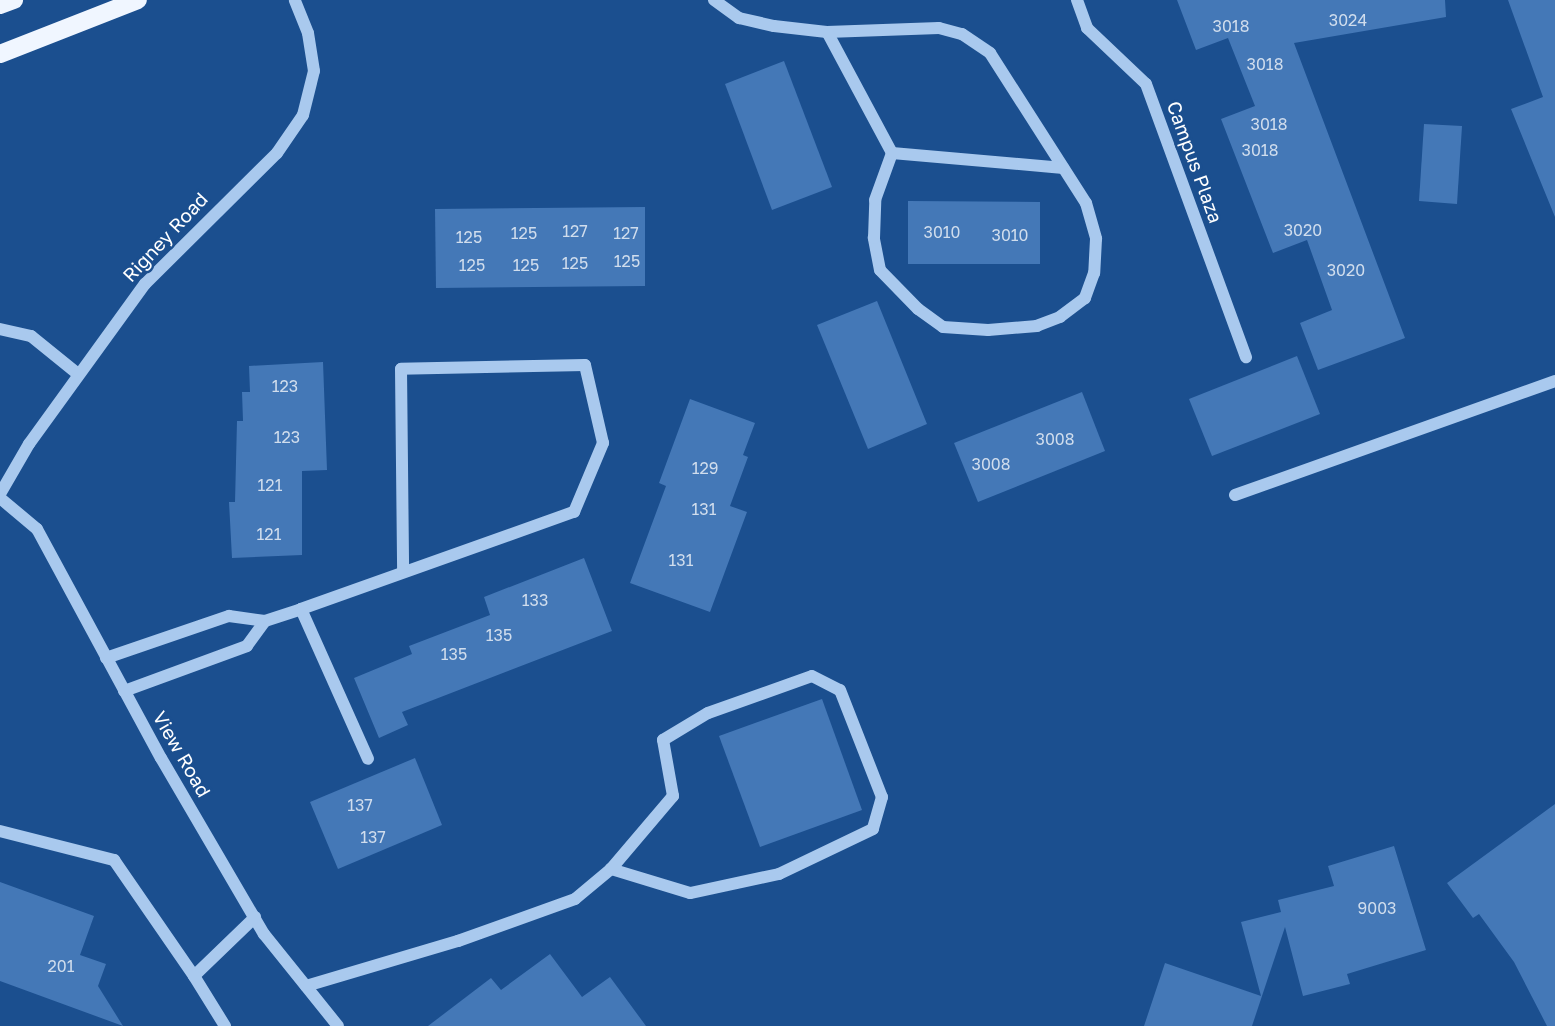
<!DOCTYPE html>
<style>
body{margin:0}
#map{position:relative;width:1555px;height:1026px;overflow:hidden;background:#1b4f8f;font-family:"Golos Text",sans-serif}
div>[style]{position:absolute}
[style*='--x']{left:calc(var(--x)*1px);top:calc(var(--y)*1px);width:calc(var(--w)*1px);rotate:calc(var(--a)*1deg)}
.building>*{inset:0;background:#4478b7}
.minor>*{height:12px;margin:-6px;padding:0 6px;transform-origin:6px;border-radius:6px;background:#a9c9ee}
.major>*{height:18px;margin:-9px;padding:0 9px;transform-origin:9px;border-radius:9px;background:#f0f6ff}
span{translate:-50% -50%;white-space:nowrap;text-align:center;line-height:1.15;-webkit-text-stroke:5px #1b4f8f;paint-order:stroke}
.number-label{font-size:16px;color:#d0dded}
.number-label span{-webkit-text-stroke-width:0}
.street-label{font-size:19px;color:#fff}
</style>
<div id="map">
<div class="building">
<div style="clip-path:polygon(1177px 0,1445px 0,1446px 17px,1294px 43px,1405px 338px,1318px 370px,1300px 323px,1332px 310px,1307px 240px,1273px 253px,1221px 119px,1255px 106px,1228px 38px,1196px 50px)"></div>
<div style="clip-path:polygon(1508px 0,1555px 0,1555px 217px,1511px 109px,1543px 97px)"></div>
<div style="clip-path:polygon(784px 61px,832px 187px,772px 210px,725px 84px)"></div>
<div style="clip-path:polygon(1424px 124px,1462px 126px,1457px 204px,1419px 201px)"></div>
<div style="clip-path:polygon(908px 201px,1040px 202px,1040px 264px,908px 264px)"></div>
<div style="clip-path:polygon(645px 207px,645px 286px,436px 288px,435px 209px)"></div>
<div style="clip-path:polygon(877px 301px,927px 424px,868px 449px,817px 325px)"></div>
<div style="clip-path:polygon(1297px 356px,1320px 414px,1212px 456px,1189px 399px)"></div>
<div style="clip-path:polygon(323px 362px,327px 470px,302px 471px,302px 555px,232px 558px,229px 502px,235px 502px,237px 421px,243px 421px,242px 392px,250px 392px,249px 366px)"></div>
<div style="clip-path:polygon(1082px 392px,1105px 451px,978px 502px,954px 443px)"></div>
<div style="clip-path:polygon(690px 399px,755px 423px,743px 455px,748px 457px,730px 506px,747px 512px,710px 612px,630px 583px,666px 486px,659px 483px)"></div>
<div style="clip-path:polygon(584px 558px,612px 631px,402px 712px,408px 725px,379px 738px,354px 678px,412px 654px,409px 646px,490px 615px,484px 597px)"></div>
<div style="clip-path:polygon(822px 699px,862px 810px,760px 847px,719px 736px)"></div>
<div style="clip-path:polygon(415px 758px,442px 825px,338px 869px,310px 802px)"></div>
<div style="clip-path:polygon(1555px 804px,1555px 1026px,1547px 1026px,1514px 962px,1479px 914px,1473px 918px,1447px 883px)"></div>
<div style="clip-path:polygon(1394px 846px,1426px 950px,1347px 974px,1350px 984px,1303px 996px,1285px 927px,1252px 1026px,1144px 1026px,1165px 963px,1261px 996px,1241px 922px,1281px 912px,1278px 900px,1334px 886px,1328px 866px)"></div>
<div style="clip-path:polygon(0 882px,94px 916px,80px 955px,106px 964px,98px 986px,123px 1026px,0 981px)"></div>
<div style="clip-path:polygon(550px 954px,582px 997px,610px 977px,646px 1026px,428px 1026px,491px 978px,501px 990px)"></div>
</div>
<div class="minor">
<div style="--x:714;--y:0;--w:31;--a:36"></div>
<div style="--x:739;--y:18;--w:36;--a:13"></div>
<div style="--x:774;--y:26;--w:53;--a:6.5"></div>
<div style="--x:827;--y:32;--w:112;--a:-2"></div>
<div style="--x:939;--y:28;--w:24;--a:15"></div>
<div style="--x:962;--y:34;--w:34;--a:34"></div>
<div style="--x:990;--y:53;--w:178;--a:57.4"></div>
<div style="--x:1086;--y:203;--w:37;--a:74"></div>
<div style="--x:1096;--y:239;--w:34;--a:93"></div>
<div style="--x:1094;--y:273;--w:27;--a:110"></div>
<div style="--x:1085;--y:298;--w:31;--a:143"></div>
<div style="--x:1060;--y:317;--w:25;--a:159"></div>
<div style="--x:1037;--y:326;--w:49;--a:175.3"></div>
<div style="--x:988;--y:330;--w:45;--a:-176.2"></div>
<div style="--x:943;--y:327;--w:31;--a:-144"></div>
<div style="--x:918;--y:309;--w:54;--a:-134.3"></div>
<div style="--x:880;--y:270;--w:33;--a:-101"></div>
<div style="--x:874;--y:238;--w:38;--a:-88"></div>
<div style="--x:875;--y:200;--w:50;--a:-70.1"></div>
<div style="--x:892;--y:153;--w:137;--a:-118.2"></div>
<div style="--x:1077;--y:0;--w:30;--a:70"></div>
<div style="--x:1087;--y:28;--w:81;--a:43.5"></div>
<div style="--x:1146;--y:84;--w:291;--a:69.9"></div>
<div style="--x:892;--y:153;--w:172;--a:5"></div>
<div style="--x:0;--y:329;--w:32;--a:13"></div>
<div style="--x:31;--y:336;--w:60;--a:39"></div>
<div style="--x:0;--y:494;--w:58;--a:-59.9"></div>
<div style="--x:29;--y:444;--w:198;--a:-54.1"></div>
<div style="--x:145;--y:284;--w:186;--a:-44.8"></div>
<div style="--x:277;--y:153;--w:46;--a:-55.6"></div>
<div style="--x:303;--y:115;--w:45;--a:-76"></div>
<div style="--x:314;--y:71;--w:38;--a:-99"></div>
<div style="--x:308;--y:33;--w:35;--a:-112"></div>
<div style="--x:1235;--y:495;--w:340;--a:-19.6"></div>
<div style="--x:0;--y:498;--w:48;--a:40"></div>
<div style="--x:37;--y:529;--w:260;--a:61.6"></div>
<div style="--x:161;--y:758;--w:204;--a:59.7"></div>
<div style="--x:264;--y:934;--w:118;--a:51.2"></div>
<div style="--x:301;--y:609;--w:164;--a:65.9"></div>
<div style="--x:265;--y:621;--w:38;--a:-18"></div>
<div style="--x:301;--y:609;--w:290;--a:-19.6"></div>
<div style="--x:574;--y:512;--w:75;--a:-67.2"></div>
<div style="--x:603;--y:443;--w:80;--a:-103"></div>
<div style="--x:585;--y:365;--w:184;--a:178.8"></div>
<div style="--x:401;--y:369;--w:203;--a:89.4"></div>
<div style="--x:106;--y:658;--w:130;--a:-18.9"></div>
<div style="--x:229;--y:616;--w:36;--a:8"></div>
<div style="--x:265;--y:621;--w:31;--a:126"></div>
<div style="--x:247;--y:646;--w:131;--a:159.9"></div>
<div style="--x:0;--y:831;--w:118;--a:14.3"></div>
<div style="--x:114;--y:860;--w:141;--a:55.4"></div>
<div style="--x:194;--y:976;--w:85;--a:-44"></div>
<div style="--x:194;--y:976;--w:59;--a:58.2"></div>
<div style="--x:306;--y:986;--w:159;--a:-16.5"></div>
<div style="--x:458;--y:941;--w:124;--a:-19.7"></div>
<div style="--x:575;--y:899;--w:47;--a:-39.8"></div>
<div style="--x:611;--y:869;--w:96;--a:-49.7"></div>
<div style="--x:673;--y:796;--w:57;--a:-100.1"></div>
<div style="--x:663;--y:740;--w:52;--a:-31"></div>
<div style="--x:708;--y:713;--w:110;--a:-19.6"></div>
<div style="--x:812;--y:676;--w:31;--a:27"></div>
<div style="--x:840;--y:690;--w:115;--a:68.6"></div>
<div style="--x:882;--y:797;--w:33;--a:106"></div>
<div style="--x:873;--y:829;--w:104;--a:154.4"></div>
<div style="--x:779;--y:874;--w:91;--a:167.9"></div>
<div style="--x:690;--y:893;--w:83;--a:-163.1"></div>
</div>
<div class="major">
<div style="--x:0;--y:5;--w:15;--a:-20"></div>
<div style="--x:0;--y:54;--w:148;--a:-21.4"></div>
</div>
<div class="number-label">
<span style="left:1348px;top:20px">3024</span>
<span style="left:1231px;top:26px">3018</span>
<span style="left:1265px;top:64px">3018</span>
<span style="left:1269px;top:124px">3018</span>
<span style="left:1260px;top:150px">3018</span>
<span style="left:1303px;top:230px">3020</span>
<span style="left:575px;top:231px">127</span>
<span style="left:942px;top:232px">3010</span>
<span style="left:524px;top:233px">125</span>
<span style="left:626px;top:233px">127</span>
<span style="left:1010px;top:235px">3010</span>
<span style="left:469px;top:237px">125</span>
<span style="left:627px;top:261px">125</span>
<span style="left:575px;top:263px">125</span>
<span style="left:472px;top:265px">125</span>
<span style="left:526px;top:265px">125</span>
<span style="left:1346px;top:270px">3020</span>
<span style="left:285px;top:386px">123</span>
<span style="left:287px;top:437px">123</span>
<span style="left:1055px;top:439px">3008</span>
<span style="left:991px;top:464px">3008</span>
<span style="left:705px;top:468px">129</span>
<span style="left:270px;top:485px">121</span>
<span style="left:704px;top:509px">131</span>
<span style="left:269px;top:534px">121</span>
<span style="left:681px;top:560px">131</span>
<span style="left:535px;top:600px">133</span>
<span style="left:499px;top:635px">135</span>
<span style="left:454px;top:654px">135</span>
<span style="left:360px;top:805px">137</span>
<span style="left:373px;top:837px">137</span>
<span style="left:1377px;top:908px">9003</span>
<span style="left:61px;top:966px">201</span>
</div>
<div class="street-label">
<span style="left:1195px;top:162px;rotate:70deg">Campus Plaza</span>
<span style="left:165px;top:237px;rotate:-47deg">Rigney Road</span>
<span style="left:182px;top:754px;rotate:60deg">View Road</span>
</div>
</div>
